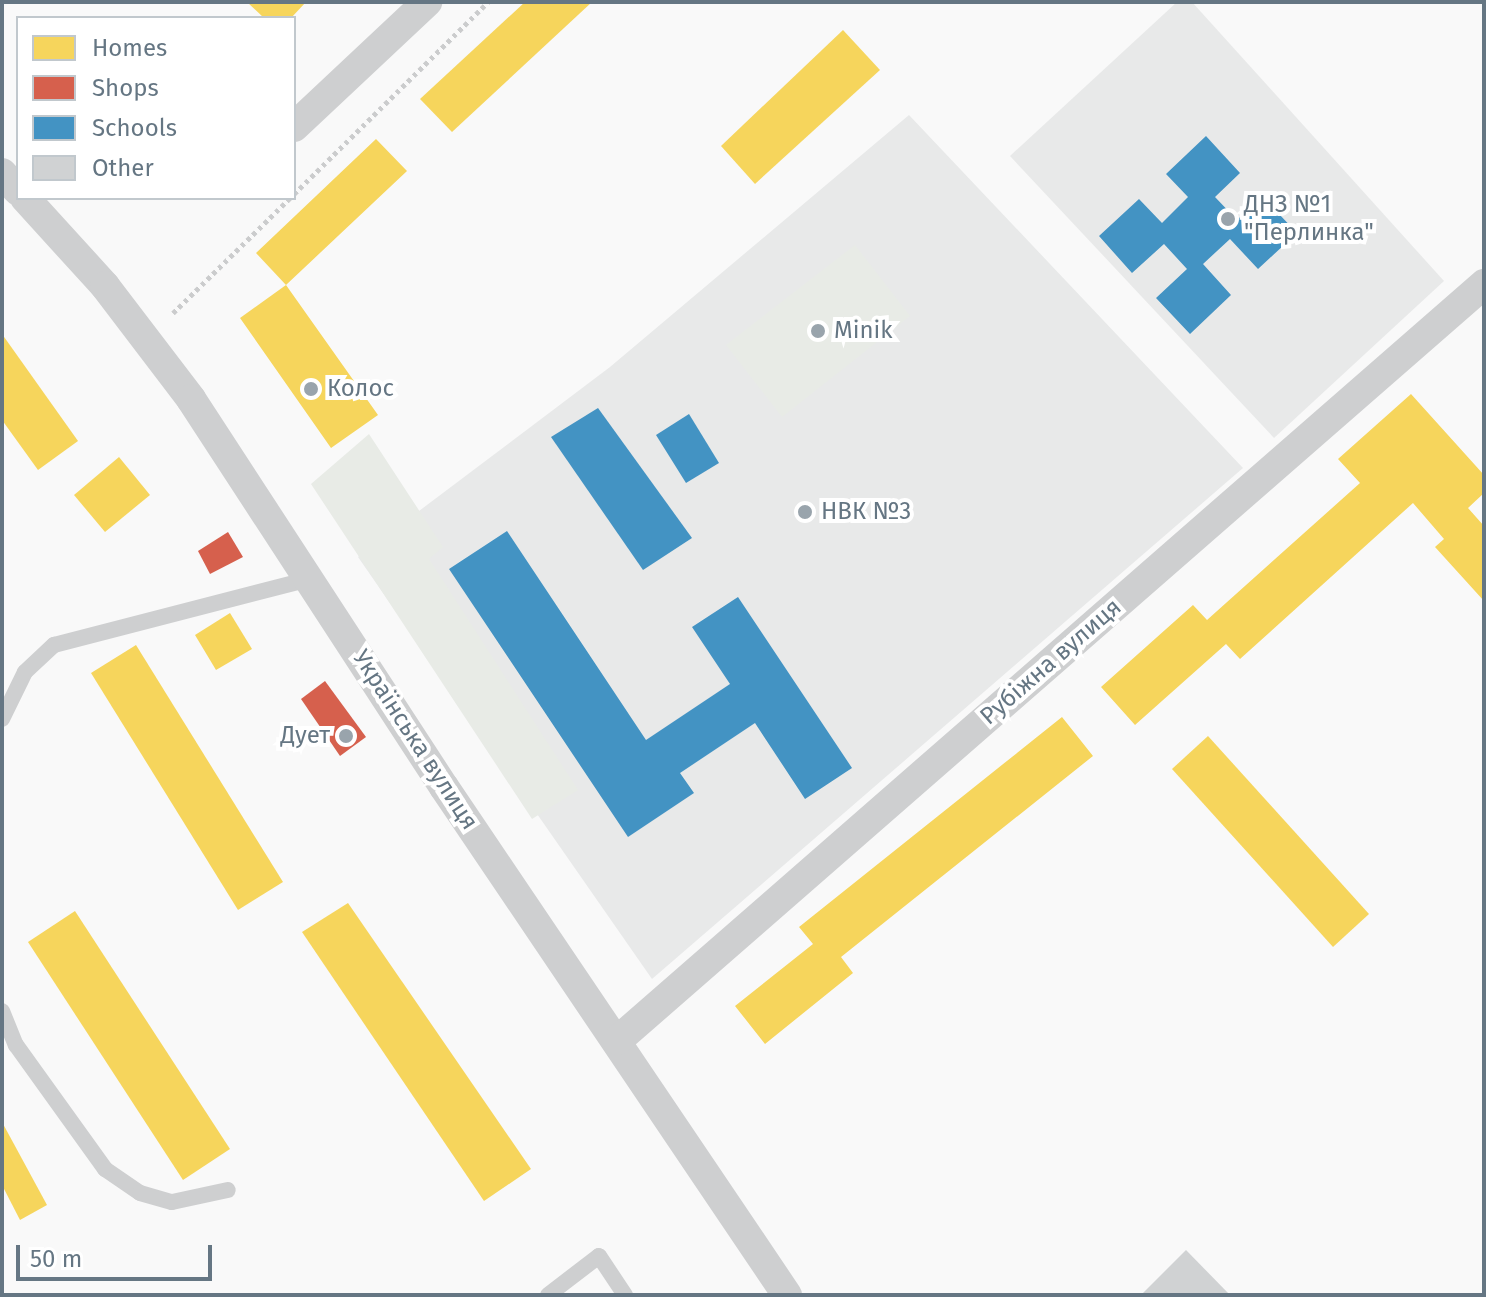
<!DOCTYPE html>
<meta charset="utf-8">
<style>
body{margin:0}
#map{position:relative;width:1486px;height:1297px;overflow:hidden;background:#f9f9f9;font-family:"Fira Sans",sans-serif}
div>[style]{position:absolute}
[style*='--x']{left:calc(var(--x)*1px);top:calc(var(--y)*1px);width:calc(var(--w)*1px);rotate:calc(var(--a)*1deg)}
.built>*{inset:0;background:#e8e9e9}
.green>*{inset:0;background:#e8ebe6}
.homes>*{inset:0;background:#f6d55c}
.shops>*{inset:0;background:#d6604d}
.schools>*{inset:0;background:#4393c3}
.building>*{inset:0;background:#d0d2d3}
.path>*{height:5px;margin-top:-2.5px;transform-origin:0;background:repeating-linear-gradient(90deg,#cbcccd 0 4px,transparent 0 8px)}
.service>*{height:16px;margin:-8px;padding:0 8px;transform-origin:8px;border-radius:8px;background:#cecfd0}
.minor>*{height:30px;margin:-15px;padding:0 15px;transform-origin:15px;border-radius:15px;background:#cecfd0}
.dots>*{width:22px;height:22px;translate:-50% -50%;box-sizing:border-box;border:4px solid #fff;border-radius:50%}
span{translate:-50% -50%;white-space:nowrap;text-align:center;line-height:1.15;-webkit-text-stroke:8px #fff;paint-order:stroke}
.poi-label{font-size:24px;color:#657683}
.left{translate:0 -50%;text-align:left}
.right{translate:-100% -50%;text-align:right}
.street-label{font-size:24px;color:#657683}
.frame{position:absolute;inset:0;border:4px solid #657683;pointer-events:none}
.legend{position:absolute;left:16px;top:16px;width:280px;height:184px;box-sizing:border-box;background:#fff;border:2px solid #c1c8cd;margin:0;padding:10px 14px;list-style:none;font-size:24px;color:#657683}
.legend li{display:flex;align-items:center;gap:16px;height:40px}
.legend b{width:40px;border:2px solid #c1c8cd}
.scale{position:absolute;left:16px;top:1245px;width:196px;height:36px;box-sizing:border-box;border:4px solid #657683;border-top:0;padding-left:10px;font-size:24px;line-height:28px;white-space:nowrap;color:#657683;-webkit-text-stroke:6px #fff;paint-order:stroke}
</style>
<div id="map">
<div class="built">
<div style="clip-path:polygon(1177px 2px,1192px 2px,1444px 281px,1274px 438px,1010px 156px)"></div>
<div style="clip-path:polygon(909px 115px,1243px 468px,652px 979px,358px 557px,610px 367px)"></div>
</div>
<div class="green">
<div style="clip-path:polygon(855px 245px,910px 316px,782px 417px,726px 345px)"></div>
<div style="clip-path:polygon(369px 434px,443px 547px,429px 559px,578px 790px,532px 819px,311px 484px)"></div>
</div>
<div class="homes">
<div style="clip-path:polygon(247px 2px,306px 2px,291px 18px,264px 18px)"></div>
<div style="clip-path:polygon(525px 2px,592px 2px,452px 132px,420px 99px)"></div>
<div style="clip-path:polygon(843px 30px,880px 70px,755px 184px,721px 146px)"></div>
<div style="clip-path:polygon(376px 139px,407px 171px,286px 285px,378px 415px,331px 448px,240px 318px,286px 285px,256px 253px)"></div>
<div style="clip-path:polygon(2px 334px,78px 441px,38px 470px,2px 420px)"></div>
<div style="clip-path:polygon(1411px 394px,1484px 475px,1484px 493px,1468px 508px,1484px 526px,1484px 601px,1435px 547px,1444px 539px,1413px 503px,1240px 659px,1226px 644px,1135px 725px,1101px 687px,1193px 605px,1207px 620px,1360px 483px,1338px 459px)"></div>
<div style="clip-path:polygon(119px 457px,150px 495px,105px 532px,74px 495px)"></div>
<div style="clip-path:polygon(230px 613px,252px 649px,216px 670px,195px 635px)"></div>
<div style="clip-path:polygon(136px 645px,283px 882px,238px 910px,91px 673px)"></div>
<div style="clip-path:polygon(1062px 717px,1093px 756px,841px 957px,853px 973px,765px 1044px,735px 1006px,813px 944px,799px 927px)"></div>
<div style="clip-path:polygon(1208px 736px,1369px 914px,1333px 947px,1172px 769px)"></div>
<div style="clip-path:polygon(348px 903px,531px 1169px,484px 1201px,302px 932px)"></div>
<div style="clip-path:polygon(75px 911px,230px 1149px,183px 1180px,28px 942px)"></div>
<div style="clip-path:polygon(2px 1122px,47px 1205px,20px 1220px,2px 1185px)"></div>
</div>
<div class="shops">
<div style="clip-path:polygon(228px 532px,243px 557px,210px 574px,198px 551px)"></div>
<div style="clip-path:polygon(325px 681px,366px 737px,340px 756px,301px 699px)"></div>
</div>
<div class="schools">
<div style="clip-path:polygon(1206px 136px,1240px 173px,1215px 197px,1237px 220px,1262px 196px,1297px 233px,1258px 269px,1230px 239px,1203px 264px,1231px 295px,1190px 334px,1156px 298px,1187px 269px,1164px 244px,1132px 273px,1099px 236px,1139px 199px,1162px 223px,1188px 197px,1166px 174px)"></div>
<div style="clip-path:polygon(598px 408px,692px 538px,643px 570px,551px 437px)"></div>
<div style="clip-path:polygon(689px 414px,719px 463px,686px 483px,656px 435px)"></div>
<div style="clip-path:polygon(507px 531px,646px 740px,730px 684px,692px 627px,738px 597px,852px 768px,805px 799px,755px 723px,680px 773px,694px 793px,628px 837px,449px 569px)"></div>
</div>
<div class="building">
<div style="clip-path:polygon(1186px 1250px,1230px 1295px,1141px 1295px)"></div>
</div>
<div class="path">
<div style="--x:294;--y:194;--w:273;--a:-44.7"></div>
<div style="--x:173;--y:313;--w:164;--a:-44.5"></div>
</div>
<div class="service">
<div style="--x:2;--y:719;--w:52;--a:-63.9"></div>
<div style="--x:25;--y:672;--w:40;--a:-43"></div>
<div style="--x:54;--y:645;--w:263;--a:-14.5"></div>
<div style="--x:2;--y:1011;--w:37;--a:68"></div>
<div style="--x:16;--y:1045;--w:153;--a:54.3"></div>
<div style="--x:105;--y:1169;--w:42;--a:34.4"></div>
<div style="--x:140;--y:1193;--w:33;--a:16"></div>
<div style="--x:172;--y:1202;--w:57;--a:-12.1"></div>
<div style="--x:548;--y:1295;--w:64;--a:-37.4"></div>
<div style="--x:599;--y:1256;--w:47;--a:56.3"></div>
</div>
<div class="minor">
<div style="--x:294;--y:127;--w:183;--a:-43.2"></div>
<div style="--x:2;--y:173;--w:24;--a:48"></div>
<div style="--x:25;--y:198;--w:119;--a:47.7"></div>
<div style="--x:105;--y:286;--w:142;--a:52.7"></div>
<div style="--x:191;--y:399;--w:463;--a:56.9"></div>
<div style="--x:444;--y:787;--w:613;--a:55.97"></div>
<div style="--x:618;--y:1040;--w:1150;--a:-41.12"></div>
</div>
<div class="dots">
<div style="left:1228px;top:219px;background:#99a4ac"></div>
<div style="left:818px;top:331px;background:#99a4ac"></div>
<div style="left:311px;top:389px;background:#99a4ac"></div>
<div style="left:805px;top:512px;background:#99a4ac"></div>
<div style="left:346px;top:736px;background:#99a4ac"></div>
</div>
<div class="poi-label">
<span class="left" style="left:1244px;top:219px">ДНЗ №1<br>"Перлинка"</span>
<span class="left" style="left:834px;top:331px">Minik</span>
<span class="left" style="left:327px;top:389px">Колос</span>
<span class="left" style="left:821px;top:512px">НВК №3</span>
<span class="right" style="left:330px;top:736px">Дует</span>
</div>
<div class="street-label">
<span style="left:1051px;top:662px;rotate:-41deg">Рубіжна вулиця</span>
<span style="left:415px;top:740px;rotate:57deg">Українська вулиця</span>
</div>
<div class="frame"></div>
<ul class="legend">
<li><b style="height:22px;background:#f6d55c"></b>Homes</li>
<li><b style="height:22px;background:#d6604d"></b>Shops</li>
<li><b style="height:22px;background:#4393c3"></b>Schools</li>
<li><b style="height:22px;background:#d0d2d3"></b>Other</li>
</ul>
<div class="scale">50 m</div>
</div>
